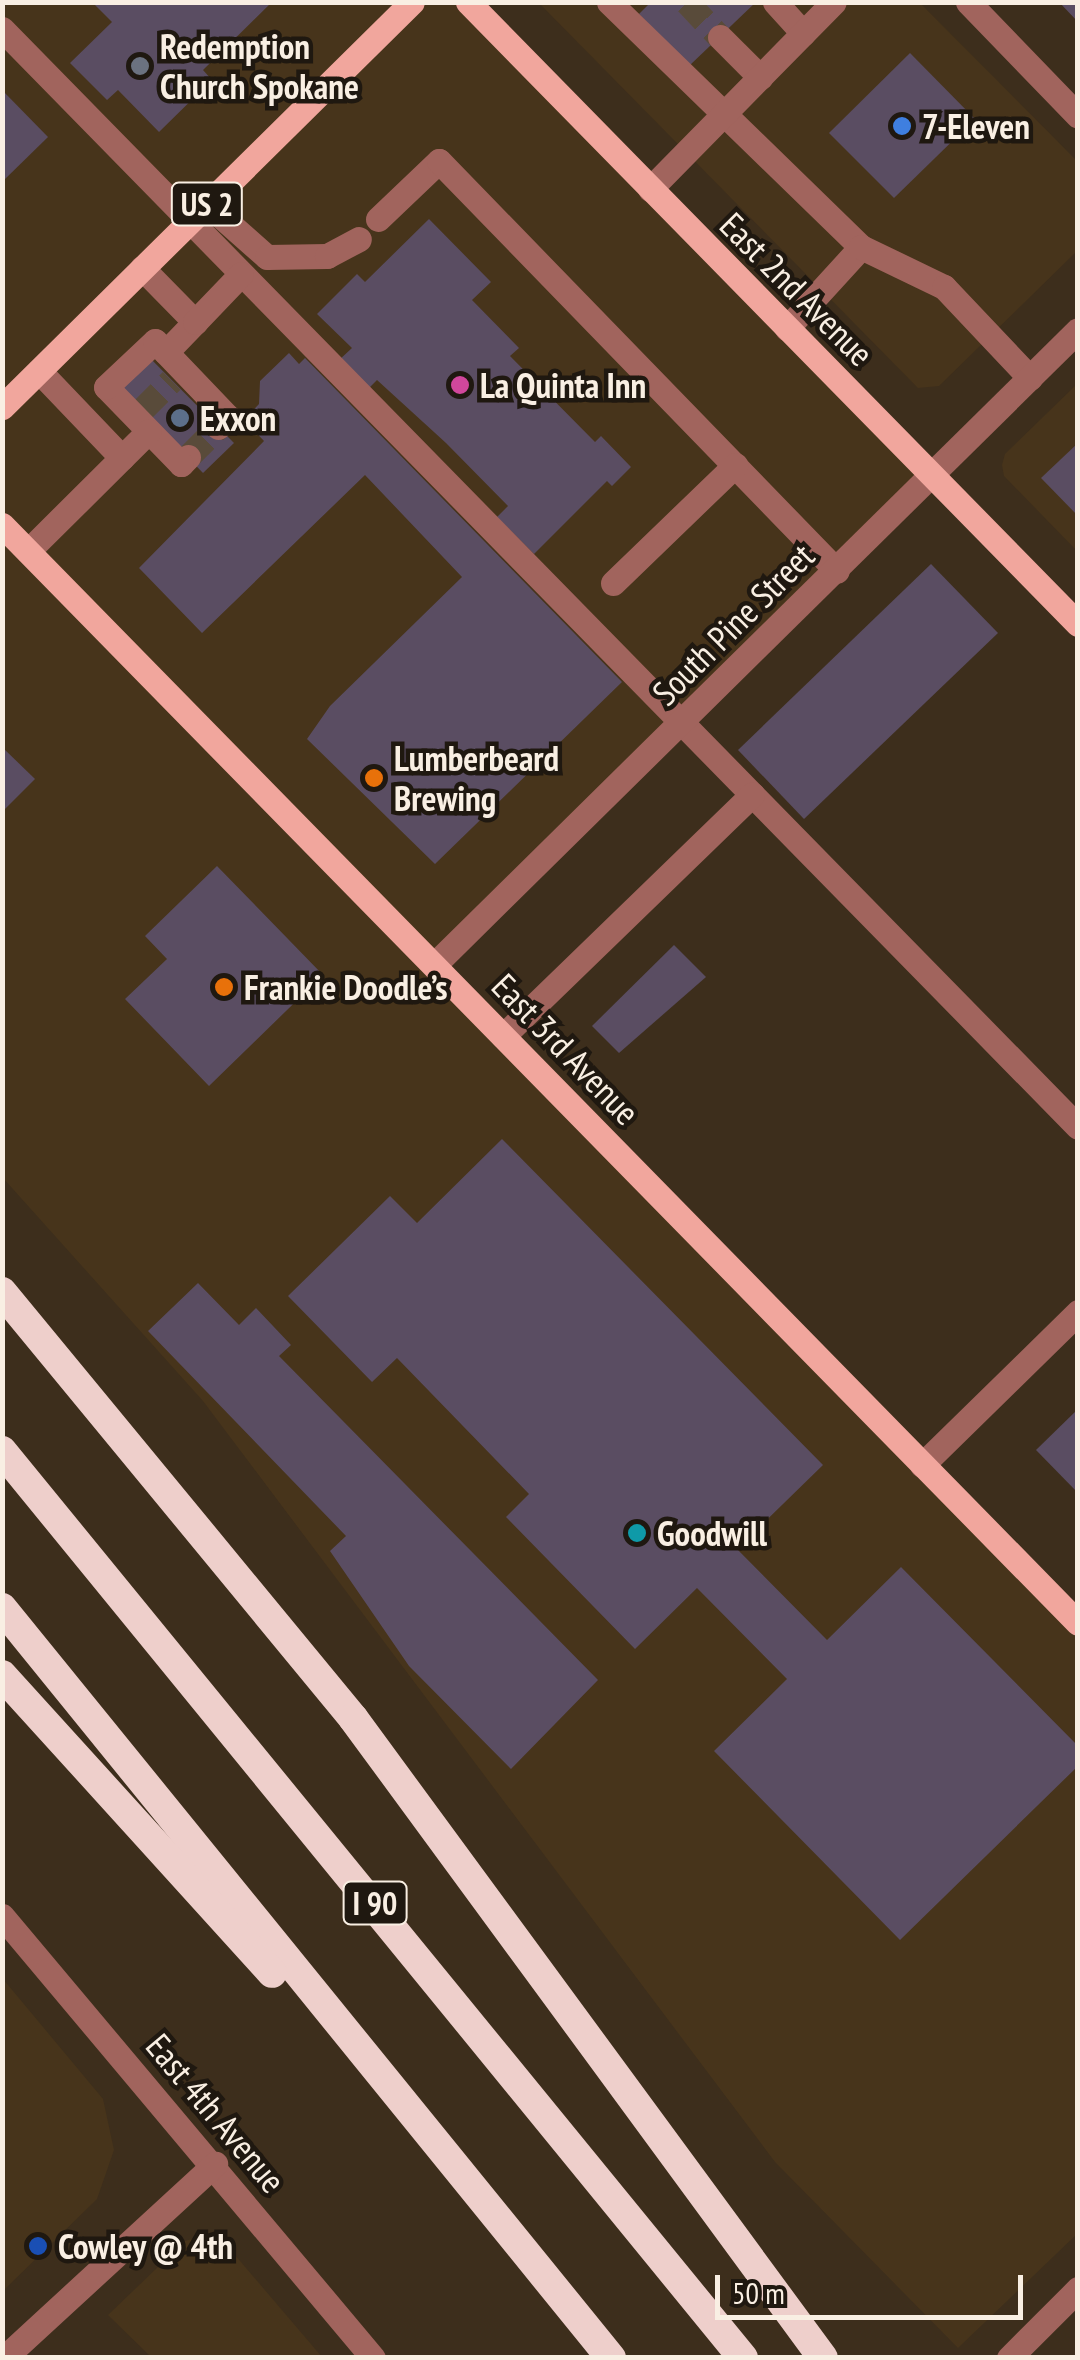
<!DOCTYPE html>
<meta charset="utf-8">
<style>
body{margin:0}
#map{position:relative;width:1080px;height:2360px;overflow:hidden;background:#3d2e1c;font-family:"PT Sans Narrow",sans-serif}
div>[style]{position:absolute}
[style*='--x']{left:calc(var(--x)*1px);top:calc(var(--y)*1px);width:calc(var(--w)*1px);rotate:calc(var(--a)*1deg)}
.built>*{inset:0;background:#47341b}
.building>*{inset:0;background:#5a4d62}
.minor-tunnel>*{height:25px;margin-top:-12.5px;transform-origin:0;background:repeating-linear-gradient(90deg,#594b3a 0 25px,transparent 0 37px)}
.minor>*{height:25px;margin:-12.5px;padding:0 12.5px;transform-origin:12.5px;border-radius:12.5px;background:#a1645d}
.major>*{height:25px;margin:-12.5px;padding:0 12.5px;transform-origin:12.5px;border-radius:12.5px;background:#f1a69d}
.highway>*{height:30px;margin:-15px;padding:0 15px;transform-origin:15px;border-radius:15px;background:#eecfcb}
.dots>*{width:28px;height:28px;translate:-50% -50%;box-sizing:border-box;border:5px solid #1f1810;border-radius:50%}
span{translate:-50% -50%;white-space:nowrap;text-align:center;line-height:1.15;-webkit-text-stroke:9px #1f1810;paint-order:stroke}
.shield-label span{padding:2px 8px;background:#1f1810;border:2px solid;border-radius:8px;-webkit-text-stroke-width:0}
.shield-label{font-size:32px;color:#f9efe3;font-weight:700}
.poi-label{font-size:35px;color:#f9efe3;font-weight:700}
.left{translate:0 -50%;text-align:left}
.street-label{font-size:35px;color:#f9efe3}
.frame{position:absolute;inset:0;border:5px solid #f9efe3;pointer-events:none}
.scale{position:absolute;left:715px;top:2275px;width:308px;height:45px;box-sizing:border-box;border:5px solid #f9efe3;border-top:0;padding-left:12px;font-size:30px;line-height:35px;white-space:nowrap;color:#f9efe3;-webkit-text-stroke:8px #1f1810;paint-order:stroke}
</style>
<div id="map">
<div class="built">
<div style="clip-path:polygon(2px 3px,468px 3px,932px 477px,434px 965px,1077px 1623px,1077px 2234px,958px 2348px,775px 2162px,203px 1401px,3px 1178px)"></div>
<div style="clip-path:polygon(539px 3px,920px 3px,1077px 161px,1077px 251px,939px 386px,918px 388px)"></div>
<div style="clip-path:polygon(1077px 384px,1077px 551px,1004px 476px,1002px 465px,1005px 454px)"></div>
<div style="clip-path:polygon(3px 1979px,103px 2099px,114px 2150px,97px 2199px,3px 2291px)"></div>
<div style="clip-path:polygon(199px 2237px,229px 2248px,322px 2357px,151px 2357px,108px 2315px,185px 2241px)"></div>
</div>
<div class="building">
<div style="clip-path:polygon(92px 2px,272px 2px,203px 70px,212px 80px,159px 132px,118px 90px,107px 100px,70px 63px,112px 22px)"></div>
<div style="clip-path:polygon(651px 2px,756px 2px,689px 66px,639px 14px)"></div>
<div style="clip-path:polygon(1059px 2px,1078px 2px,1078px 22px)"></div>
<div style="clip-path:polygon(910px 53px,975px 119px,894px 198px,829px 133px)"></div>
<div style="clip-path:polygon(2px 90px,48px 137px,2px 182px)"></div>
<div style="clip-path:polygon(429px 219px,491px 282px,472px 300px,519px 348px,510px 356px,595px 442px,601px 436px,631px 467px,612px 486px,607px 481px,534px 554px,497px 517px,508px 506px,446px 443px,377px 380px,367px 390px,338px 361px,352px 348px,317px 314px,357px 274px,365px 282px)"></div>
<div style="clip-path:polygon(289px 353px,299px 364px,305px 358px,622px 682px,435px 864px,307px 739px,330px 706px,462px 577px,365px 475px,202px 633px,139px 568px,264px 441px,244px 420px,259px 404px,260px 381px)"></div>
<div style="clip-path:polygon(147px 355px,234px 443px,203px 473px,117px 384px)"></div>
<div style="clip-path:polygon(1078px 443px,1078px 516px,1041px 478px)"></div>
<div style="clip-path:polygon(931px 564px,998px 633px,804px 819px,738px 750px)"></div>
<div style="clip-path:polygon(2px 747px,35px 779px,2px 812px)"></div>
<div style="clip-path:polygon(217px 866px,323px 975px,209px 1086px,125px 999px,167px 959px,145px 936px)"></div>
<div style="clip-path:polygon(674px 945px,706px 977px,619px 1053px,592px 1026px)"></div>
<div style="clip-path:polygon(502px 1139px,823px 1465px,737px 1549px,827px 1640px,901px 1567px,1078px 1746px,1078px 1766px,900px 1940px,714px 1751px,787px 1679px,697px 1588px,635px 1649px,506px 1517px,529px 1494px,397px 1358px,372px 1382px,288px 1296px,390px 1196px,417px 1223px)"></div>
<div style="clip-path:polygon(198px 1283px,239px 1325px,256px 1308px,291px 1345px,279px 1356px,598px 1680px,511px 1769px,409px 1666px,330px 1551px,346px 1536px,148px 1331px)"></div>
<div style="clip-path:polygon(1078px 1409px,1078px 1493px,1036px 1450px)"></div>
</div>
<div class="minor-tunnel">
<div style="--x:687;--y:2;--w:48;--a:46.7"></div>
<div style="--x:142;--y:410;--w:42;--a:-45"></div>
<div style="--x:188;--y:457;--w:42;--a:-45"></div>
</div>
<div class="minor">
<div style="--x:609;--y:2;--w:351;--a:44.2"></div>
<div style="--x:861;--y:247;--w:110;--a:132.4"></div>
<div style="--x:775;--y:2;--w:42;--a:47.9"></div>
<div style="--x:968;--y:2;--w:158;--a:46"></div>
<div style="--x:2;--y:29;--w:1537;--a:45.58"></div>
<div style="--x:720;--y:37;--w:57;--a:45"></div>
<div style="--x:650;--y:189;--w:262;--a:-45.5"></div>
<div style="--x:207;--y:204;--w:80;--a:41.5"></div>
<div style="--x:267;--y:257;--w:60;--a:-1"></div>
<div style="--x:327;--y:256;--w:36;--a:-28"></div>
<div style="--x:378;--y:219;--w:84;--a:-43.6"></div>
<div style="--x:439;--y:161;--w:571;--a:45.85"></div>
<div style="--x:861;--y:247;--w:92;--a:25.7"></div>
<div style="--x:944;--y:287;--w:125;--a:46.6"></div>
<div style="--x:142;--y:268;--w:76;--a:45.5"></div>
<div style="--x:195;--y:322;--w:42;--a:134"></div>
<div style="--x:195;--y:322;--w:66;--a:-46.2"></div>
<div style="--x:39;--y:371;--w:120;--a:46.3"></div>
<div style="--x:188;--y:457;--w:10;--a:135"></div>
<div style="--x:181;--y:464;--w:107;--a:-134.2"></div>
<div style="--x:106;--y:387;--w:67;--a:-43.2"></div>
<div style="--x:155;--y:341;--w:105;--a:46.2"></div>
<div style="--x:228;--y:417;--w:14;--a:135"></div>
<div style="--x:28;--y:551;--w:170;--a:-44.8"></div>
<div style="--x:613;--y:583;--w:170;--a:-44"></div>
<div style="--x:434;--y:965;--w:904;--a:-44.6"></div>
<div style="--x:503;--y:1036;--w:347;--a:-44.1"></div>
<div style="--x:922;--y:1465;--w:219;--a:-44.4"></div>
<div style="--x:2;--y:1916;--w:577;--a:49.99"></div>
<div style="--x:4;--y:2358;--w:287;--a:-42.6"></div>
<div style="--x:1009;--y:2358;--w:98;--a:-45"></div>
</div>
<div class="major">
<div style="--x:468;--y:2;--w:871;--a:45.56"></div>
<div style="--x:2;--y:407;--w:576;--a:-44.65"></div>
<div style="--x:2;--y:525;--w:1537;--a:45.58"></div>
</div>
<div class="highway">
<div style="--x:2;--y:1292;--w:552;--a:50.51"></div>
<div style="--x:353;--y:1718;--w:794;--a:53.71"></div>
<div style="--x:2;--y:1451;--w:1171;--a:50.75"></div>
<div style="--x:2;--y:1608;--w:966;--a:50.92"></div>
<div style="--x:2;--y:1675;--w:402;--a:47.8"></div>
</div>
<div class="dots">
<div style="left:140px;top:66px;background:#6b7280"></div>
<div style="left:902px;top:126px;background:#3f7fe0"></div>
<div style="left:460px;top:385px;background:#d1479c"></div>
<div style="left:180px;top:418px;background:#5c6f8a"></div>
<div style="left:374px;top:778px;background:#e8710a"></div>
<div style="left:224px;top:987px;background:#e8710a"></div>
<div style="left:637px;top:1533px;background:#0f9aa8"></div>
<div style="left:38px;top:2246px;background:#1a4fb4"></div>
</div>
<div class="shield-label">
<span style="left:207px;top:204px">US 2</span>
<span style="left:375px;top:1903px">I 90</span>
</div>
<div class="poi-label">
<span class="left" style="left:160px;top:66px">Redemption<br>Church Spokane</span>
<span class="left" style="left:922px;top:126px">7-Eleven</span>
<span class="left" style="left:480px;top:385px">La Quinta Inn</span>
<span class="left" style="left:200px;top:418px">Exxon</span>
<span class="left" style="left:394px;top:778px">Lumberbeard<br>Brewing</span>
<span class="left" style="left:244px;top:987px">Frankie Doodle’s</span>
<span class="left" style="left:657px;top:1533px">Goodwill</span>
<span class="left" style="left:58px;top:2246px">Cowley @ 4th</span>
</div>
<div class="street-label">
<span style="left:797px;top:289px;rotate:45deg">East 2nd Avenue</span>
<span style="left:733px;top:624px;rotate:-45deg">South Pine Street</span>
<span style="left:566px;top:1049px;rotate:46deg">East 3rd Avenue</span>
<span style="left:216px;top:2113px;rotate:50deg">East 4th Avenue</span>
</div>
<div class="frame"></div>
<div class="scale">50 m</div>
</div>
